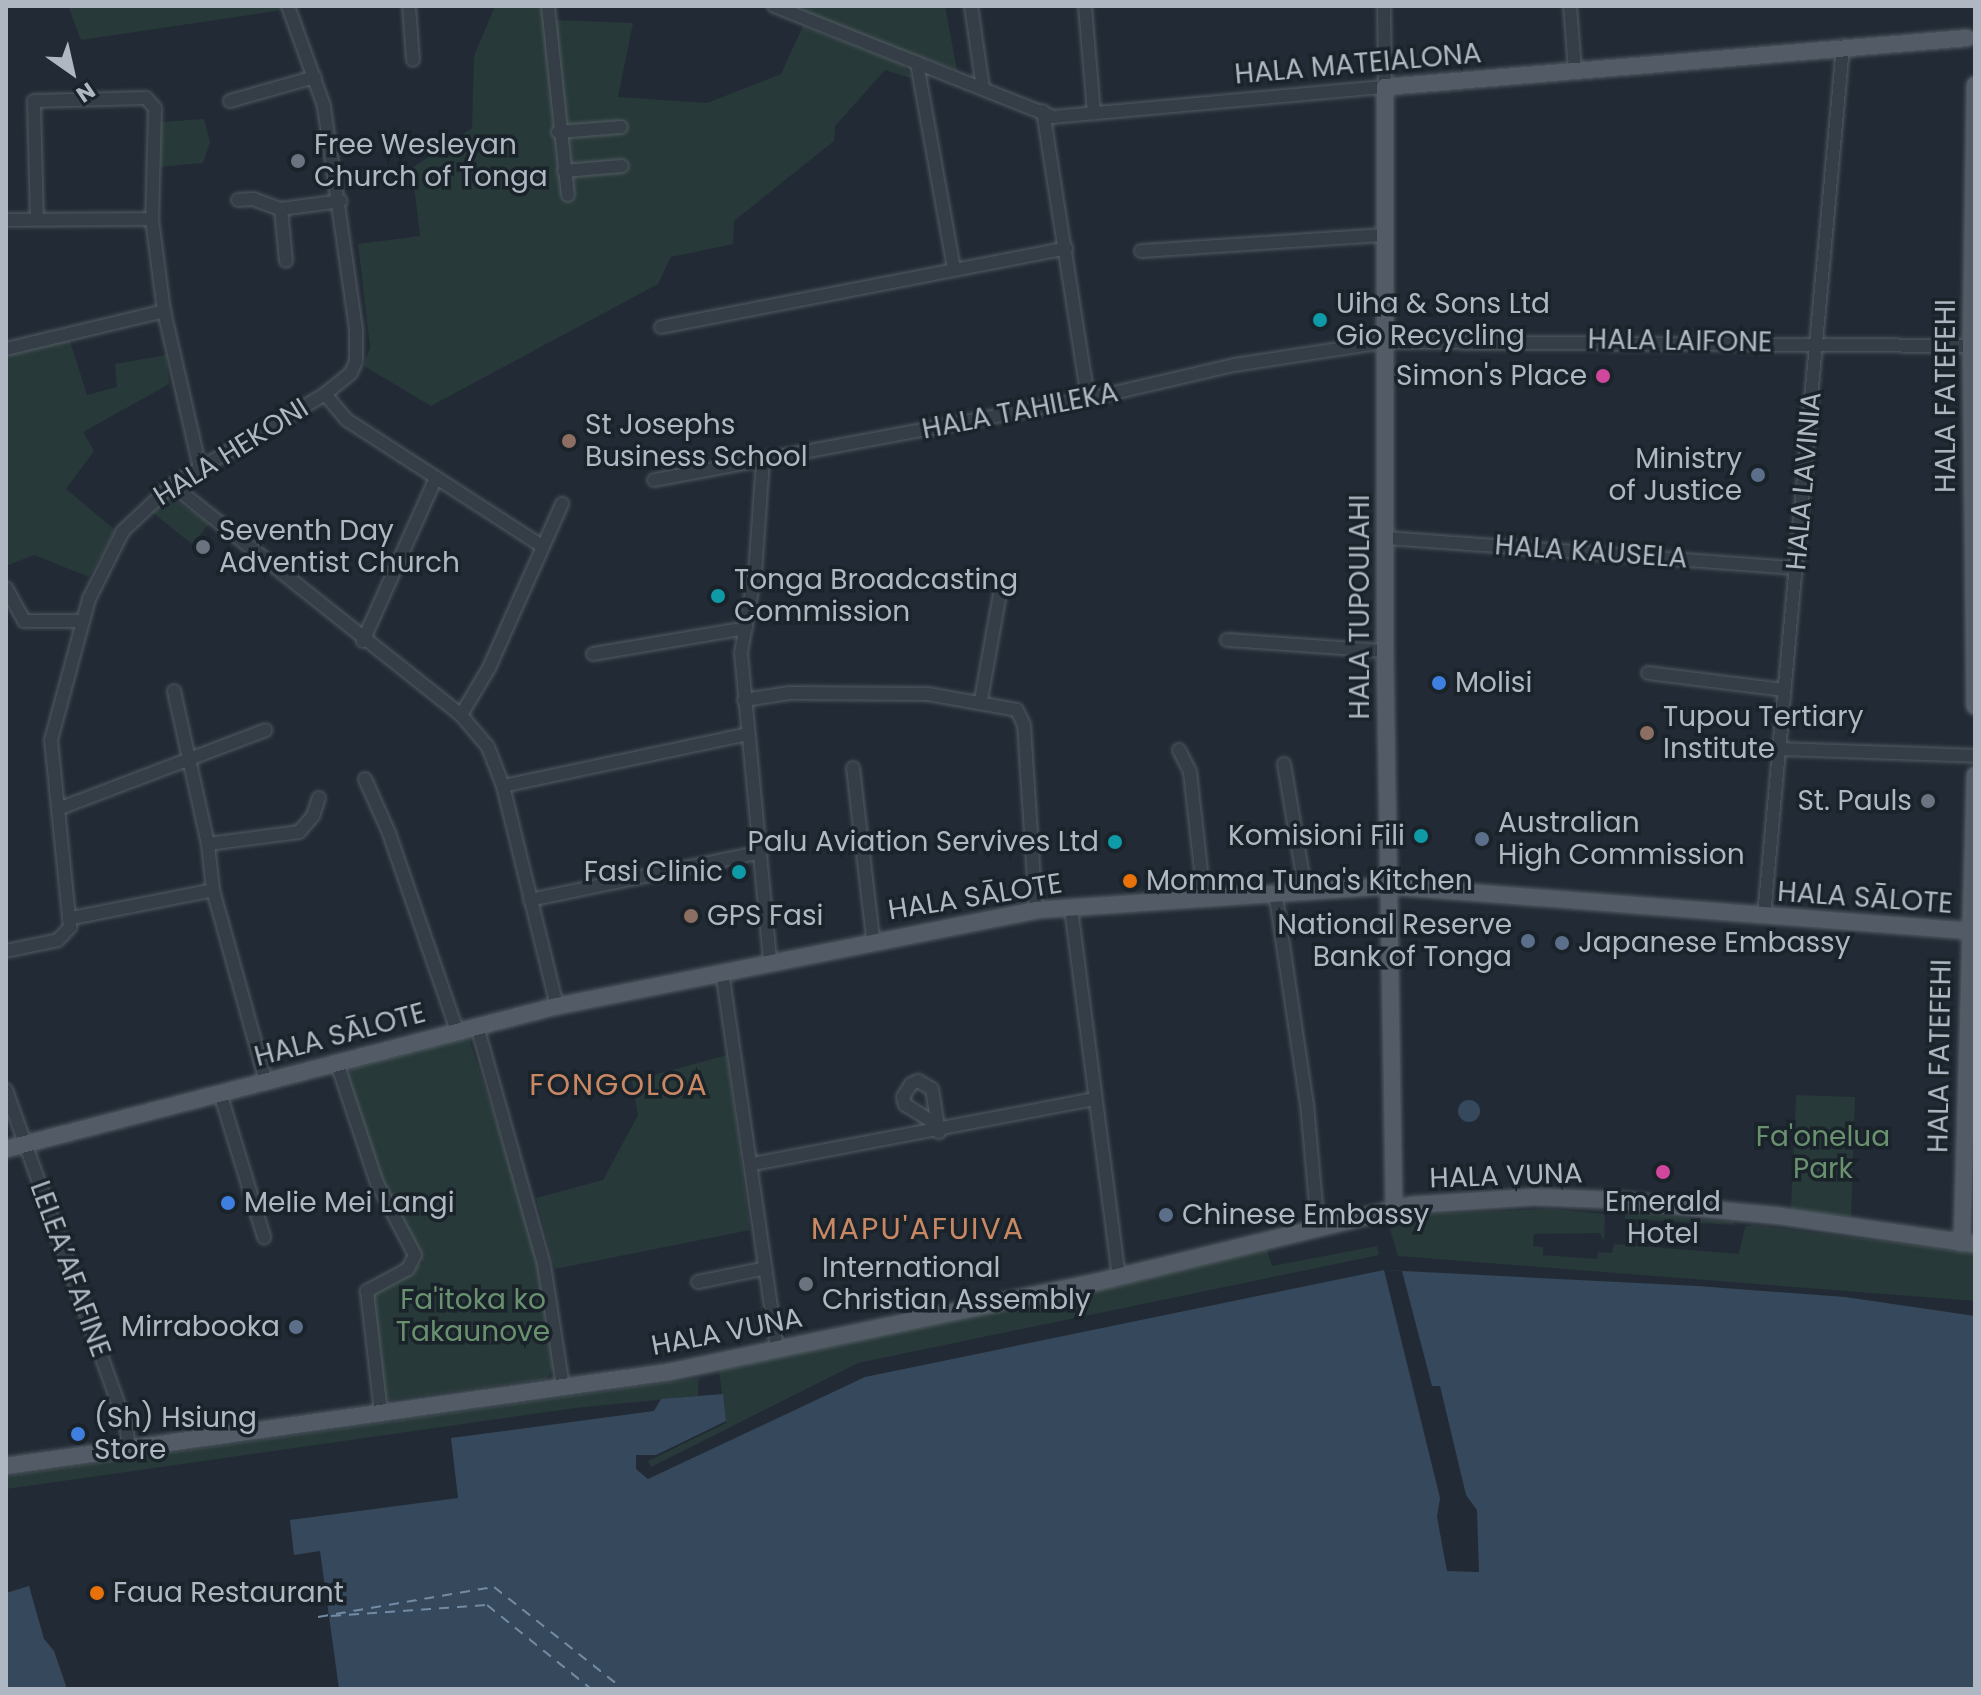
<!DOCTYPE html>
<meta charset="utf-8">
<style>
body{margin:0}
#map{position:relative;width:1981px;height:1695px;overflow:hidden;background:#222b35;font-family:Poppins,sans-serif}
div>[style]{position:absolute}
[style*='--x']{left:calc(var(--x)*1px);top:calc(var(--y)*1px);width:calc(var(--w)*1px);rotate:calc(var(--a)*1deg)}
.green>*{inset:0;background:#273938}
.water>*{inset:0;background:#36485b}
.round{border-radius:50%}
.pier>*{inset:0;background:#222b35}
.ferry>*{height:2px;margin-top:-1px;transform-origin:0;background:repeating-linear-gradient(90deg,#728ba4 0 10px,transparent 0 18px)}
.roads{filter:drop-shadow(0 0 2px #525b63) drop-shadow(0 0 2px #525b63)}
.minor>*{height:12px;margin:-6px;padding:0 6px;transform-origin:6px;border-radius:6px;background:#353d46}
.major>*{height:16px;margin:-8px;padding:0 8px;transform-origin:8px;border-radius:8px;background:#535c66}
.dots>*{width:22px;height:22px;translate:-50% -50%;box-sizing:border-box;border:4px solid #1a222a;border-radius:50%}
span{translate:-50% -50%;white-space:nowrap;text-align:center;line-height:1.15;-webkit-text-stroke:7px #1a222a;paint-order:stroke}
.street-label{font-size:28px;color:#afb8c2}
.poi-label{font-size:28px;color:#afb8c2}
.left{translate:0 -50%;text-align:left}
.right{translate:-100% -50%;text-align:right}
.park-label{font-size:28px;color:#69916f}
.neighbourhood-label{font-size:30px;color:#c98864;letter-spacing:2px}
.frame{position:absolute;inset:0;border:8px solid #afb8c2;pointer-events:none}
.north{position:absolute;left:32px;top:32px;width:80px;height:80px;-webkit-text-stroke:6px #1a222a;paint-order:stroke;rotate:146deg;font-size:22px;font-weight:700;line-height:32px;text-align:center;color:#afb8c2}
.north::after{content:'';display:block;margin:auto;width:28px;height:36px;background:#afb8c2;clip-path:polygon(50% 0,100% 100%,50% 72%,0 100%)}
</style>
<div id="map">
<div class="green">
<div style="clip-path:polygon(68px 6px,282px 6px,282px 10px,81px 40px)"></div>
<div style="clip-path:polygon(495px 6px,554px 6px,556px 20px,633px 23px,618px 97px,707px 103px,781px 74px,803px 26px,903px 65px,914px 79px,885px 70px,835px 126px,834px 141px,734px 221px,733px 244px,671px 257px,658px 284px,431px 406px,364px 366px,370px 347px,358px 244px,420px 236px,412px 168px,472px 128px,474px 56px)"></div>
<div style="clip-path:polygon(788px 6px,945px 6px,957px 70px,851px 32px)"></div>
<div style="clip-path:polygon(204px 119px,210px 142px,203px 163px,158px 167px,160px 122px)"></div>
<div style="clip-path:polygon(69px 338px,87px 395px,117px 387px,115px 364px,166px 355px,169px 384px,83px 432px,94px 451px,66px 489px,115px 530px,89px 577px,34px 555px,6px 566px,6px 356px)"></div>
<div style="clip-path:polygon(168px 495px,209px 524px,192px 544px,148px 509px)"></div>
<div style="clip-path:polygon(468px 1036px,514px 1178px,537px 1263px,555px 1368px,546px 1379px,383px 1401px,369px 1296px,376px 1287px,423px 1263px,369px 1150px,346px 1076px,352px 1069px)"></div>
<div style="clip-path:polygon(727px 1055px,750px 1230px,555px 1269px,536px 1198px,603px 1180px,638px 1115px,632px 1081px)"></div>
<div style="clip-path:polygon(1796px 1095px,1855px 1097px,1851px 1217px,1791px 1210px)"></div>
<div style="clip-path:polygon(1550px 1209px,1605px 1214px,1604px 1241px,1600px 1233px,1534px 1234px,1533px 1246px,1543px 1247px,1543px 1255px,1597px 1259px,1598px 1252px,1612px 1253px,1614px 1244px,1739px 1254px,1745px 1227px,1752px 1225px,1975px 1253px,1975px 1301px,1398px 1256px,1390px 1230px,1395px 1219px,1426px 1214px)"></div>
<div style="clip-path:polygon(1625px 1212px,1733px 1222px,1734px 1225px,1625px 1219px)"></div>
<div style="clip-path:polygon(1377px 1246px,1379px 1255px,858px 1363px,651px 1467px,648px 1461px,726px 1423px,719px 1370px,1266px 1247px,1272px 1266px)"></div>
<div style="clip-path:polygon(699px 1378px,698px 1396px,575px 1408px,6px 1489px,6px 1476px)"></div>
</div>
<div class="water">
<div class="round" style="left:1458px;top:1100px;width:22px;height:22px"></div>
<div style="clip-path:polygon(1384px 1270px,1697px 1286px,1845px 1297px,1975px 1316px,1975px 1689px,339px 1689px,320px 1551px,294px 1555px,290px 1520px,458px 1498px,451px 1438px,654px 1411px,661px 1399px,723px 1394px,726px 1421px,656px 1455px,636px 1455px,636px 1469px,648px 1479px,865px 1377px)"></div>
<div style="clip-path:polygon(29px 1586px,44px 1639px,54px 1651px,67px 1689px,6px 1689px,6px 1593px)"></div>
</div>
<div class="pier">
<div style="clip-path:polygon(1384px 1270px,1402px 1271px,1432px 1386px,1440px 1386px,1466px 1495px,1477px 1510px,1479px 1572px,1447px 1571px,1437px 1517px,1440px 1498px)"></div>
</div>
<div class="ferry">
<div style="--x:331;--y:1616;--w:156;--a:-4"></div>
<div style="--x:487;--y:1605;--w:134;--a:38.9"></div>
<div style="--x:318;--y:1617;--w:179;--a:-9.7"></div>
<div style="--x:494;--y:1587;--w:164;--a:38.3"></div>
</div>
<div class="roads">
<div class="minor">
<div style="--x:409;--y:6;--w:54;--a:85.8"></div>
<div style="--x:548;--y:6;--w:190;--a:84"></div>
<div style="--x:774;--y:6;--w:300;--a:21.7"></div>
<div style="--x:1053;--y:117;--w:333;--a:-5.2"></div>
<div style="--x:1385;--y:87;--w:81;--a:-90.7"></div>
<div style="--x:971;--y:6;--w:83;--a:81.7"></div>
<div style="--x:1085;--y:6;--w:108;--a:85.2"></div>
<div style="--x:1570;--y:6;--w:64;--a:85.5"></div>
<div style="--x:917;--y:63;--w:209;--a:79.8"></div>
<div style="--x:230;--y:101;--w:88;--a:-15.8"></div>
<div style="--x:1043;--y:111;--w:291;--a:81.1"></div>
<div style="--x:558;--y:132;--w:63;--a:-4.5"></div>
<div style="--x:564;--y:171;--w:58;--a:-4.9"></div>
<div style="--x:238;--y:200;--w:15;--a:-4"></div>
<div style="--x:253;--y:199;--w:30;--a:20"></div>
<div style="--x:281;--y:209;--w:60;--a:-7.7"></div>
<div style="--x:281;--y:209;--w:52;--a:84.5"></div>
<div style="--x:37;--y:219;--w:118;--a:-91.5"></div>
<div style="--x:34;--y:101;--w:112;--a:-1.5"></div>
<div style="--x:146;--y:98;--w:13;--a:48"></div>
<div style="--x:155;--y:108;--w:111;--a:91.5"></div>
<div style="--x:152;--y:219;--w:93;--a:82.6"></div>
<div style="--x:164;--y:311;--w:161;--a:77.1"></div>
<div style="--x:6;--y:220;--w:146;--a:-0.4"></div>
<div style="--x:1141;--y:251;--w:244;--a:-3.8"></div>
<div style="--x:661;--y:327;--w:413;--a:-11"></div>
<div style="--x:6;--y:349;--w:163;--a:-13.5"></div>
<div style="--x:325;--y:394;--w:34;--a:50"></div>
<div style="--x:347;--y:420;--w:232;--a:32.9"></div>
<div style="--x:763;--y:460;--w:113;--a:94"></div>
<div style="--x:755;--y:573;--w:81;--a:99.9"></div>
<div style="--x:741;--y:653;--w:309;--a:84.6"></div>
<div style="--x:654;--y:480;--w:441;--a:-10.6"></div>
<div style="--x:1088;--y:399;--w:150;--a:-13.1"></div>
<div style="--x:1234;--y:365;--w:153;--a:-8.7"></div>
<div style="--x:1385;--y:342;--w:590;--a:0.39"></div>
<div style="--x:172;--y:485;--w:369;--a:38.5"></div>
<div style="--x:461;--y:715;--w:42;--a:49.8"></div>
<div style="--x:488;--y:747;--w:42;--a:69"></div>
<div style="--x:503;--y:786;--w:227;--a:76.2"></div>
<div style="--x:1386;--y:538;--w:412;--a:4.2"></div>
<div style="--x:6;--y:588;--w:38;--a:61"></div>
<div style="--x:24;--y:621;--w:57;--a:0"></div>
<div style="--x:1227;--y:640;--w:158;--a:4"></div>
<div style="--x:363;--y:641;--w:179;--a:-65.9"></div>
<div style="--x:593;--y:654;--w:155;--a:-9.6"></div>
<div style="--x:1648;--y:673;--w:137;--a:7.1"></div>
<div style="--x:174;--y:691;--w:157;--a:77.5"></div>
<div style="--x:208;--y:844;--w:46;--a:83.8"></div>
<div style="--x:213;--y:890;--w:198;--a:74.5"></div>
<div style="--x:744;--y:700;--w:46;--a:-8.8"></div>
<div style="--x:789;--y:693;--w:139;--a:0.4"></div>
<div style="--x:928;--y:694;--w:90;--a:10.2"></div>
<div style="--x:1017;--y:710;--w:17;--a:65"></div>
<div style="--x:1024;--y:725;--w:185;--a:86.3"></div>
<div style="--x:981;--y:700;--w:109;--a:-79.9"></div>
<div style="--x:461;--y:715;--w:55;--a:-59.2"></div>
<div style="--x:489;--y:668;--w:180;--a:-66"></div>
<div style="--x:1779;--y:749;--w:196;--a:2"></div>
<div style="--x:1179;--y:750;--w:25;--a:63"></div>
<div style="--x:1190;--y:772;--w:126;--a:83.6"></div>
<div style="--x:1284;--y:764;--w:126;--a:80.4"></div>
<div style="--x:853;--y:768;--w:172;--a:83.3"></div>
<div style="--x:365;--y:779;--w:59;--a:66"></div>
<div style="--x:389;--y:833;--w:209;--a:71"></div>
<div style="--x:503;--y:786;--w:250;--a:-12"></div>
<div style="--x:58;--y:809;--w:222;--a:-20.8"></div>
<div style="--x:208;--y:844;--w:92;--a:-7.5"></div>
<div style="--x:299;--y:832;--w:21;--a:-49"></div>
<div style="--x:313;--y:816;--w:19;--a:-72"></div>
<div style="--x:1275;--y:891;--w:215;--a:81.5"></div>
<div style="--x:1307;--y:1104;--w:123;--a:84.9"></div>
<div style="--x:530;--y:900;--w:236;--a:-11.7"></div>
<div style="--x:1071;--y:908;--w:371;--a:82.6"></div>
<div style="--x:1764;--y:916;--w:874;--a:-84.81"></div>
<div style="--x:72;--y:918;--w:144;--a:-11.2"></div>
<div style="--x:6;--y:951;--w:53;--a:-11.9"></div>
<div style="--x:58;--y:940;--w:18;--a:-47"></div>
<div style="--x:70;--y:927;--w:188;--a:-95.8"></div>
<div style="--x:51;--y:740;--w:146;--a:-74.9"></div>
<div style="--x:89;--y:599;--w:76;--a:-63.4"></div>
<div style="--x:123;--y:531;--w:67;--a:-43.2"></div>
<div style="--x:172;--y:485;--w:178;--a:-30.7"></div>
<div style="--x:325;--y:394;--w:33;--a:-39"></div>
<div style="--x:351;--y:373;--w:13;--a:-67"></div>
<div style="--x:356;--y:361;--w:32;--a:-90"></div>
<div style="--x:356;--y:329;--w:225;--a:-98.2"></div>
<div style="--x:324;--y:106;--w:106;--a:-109.8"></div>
<div style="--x:722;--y:971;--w:383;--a:81.7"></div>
<div style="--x:477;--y:1026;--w:248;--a:74.3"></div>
<div style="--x:544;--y:1265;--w:123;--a:81.1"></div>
<div style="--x:337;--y:1063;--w:126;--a:71.6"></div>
<div style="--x:377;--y:1183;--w:81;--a:62.2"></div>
<div style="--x:415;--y:1255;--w:16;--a:117"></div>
<div style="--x:408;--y:1269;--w:47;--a:151.8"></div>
<div style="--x:367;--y:1291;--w:122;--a:83.4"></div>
<div style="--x:6;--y:1090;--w:356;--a:70.3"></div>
<div style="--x:126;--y:1425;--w:24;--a:83"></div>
<div style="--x:220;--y:1093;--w:151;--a:73"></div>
<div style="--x:936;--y:1124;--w:36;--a:-148"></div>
<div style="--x:905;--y:1105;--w:8;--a:-104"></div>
<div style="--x:903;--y:1097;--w:15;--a:-58"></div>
<div style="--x:911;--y:1084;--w:8;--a:-23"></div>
<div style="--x:918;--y:1081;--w:16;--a:30"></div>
<div style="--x:932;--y:1089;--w:44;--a:80.8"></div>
<div style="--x:753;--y:1164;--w:348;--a:-10.8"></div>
<div style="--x:698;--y:1282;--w:69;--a:-11.6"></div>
</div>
<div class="major">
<div style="--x:1975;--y:85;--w:261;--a:90.9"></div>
<div style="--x:1971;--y:346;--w:360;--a:89.4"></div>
<div style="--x:6;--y:1149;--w:569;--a:-14.55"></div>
<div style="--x:557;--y:1006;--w:489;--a:-11.3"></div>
<div style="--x:1036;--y:910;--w:353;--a:-3.9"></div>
<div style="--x:1388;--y:886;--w:584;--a:4.42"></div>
<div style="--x:1394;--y:1208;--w:557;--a:-90.93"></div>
<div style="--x:1385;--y:651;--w:564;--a:-90"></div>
<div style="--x:1385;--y:87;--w:584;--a:-4.81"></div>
<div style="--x:1962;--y:1243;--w:468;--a:-88.4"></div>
<div style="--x:6;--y:1466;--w:670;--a:-8.07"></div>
<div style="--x:669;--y:1372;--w:437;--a:-11.9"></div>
<div style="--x:1097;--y:1282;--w:324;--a:-13.7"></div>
<div style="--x:1412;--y:1205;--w:122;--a:-3.8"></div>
<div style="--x:1534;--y:1197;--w:80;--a:2.1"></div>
<div style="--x:1614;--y:1200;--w:167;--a:5.5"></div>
<div style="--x:1780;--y:1216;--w:197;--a:8.2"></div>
</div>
</div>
<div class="dots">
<div style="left:298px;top:161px;background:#6b7280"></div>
<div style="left:1320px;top:320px;background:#0f9aa8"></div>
<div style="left:1603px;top:376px;background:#d1479c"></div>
<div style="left:569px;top:441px;background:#8d6e63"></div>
<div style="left:1758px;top:475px;background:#5c6f8a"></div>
<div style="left:203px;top:547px;background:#6b7280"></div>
<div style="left:718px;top:596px;background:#0f9aa8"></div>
<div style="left:1439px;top:683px;background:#3f7fe0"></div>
<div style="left:1647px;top:733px;background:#8d6e63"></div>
<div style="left:1928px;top:801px;background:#6b7280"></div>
<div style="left:1421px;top:836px;background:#0f9aa8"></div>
<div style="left:1482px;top:839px;background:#5c6f8a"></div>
<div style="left:1115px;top:842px;background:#0f9aa8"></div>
<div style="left:739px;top:872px;background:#0f9aa8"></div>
<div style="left:1130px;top:881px;background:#e8710a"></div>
<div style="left:691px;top:916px;background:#8d6e63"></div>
<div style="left:1528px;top:941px;background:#5c6f8a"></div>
<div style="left:1562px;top:943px;background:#5c6f8a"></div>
<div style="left:1663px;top:1172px;background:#d1479c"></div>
<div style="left:228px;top:1203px;background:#3f7fe0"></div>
<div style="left:1166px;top:1215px;background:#5c6f8a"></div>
<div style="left:806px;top:1284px;background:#6b7280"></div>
<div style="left:296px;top:1327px;background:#5c6f8a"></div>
<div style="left:78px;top:1434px;background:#3f7fe0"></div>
<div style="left:97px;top:1593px;background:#e8710a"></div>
</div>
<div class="street-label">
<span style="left:1358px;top:64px;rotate:-5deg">HALA MATEIALONA</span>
<span style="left:1680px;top:341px;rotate:1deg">HALA LAIFONE</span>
<span style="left:1946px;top:396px;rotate:-90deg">HALA FATEFEHI</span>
<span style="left:1020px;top:411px;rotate:-11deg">HALA TAHILEKA</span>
<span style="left:231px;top:452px;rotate:-32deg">HALA HEKONI</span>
<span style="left:1804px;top:481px;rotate:-85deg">HALA LAVINIA</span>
<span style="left:1591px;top:552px;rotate:4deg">HALA KAUSELA</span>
<span style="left:1360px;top:607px;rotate:-90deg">HALA TUPOULAHI</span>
<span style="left:975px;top:897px;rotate:-9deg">HALA SĀLOTE</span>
<span style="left:1865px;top:898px;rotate:4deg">HALA SĀLOTE</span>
<span style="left:340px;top:1035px;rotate:-15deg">HALA SĀLOTE</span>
<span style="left:1940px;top:1056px;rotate:-89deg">HALA FATEFEHI</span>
<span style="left:1506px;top:1176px;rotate:-2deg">HALA VUNA</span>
<span style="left:70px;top:1269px;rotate:70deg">LELEA’AFAFINE</span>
<span style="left:727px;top:1332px;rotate:-11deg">HALA VUNA</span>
</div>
<div class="poi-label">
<span class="left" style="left:314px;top:161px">Free Wesleyan<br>Church of Tonga</span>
<span class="left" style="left:1336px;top:320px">Uiha &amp; Sons Ltd<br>Gio Recycling</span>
<span class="right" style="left:1587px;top:376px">Simon's Place</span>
<span class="left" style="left:585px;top:441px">St Josephs<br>Business School</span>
<span class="right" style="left:1742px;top:475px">Ministry<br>of Justice</span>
<span class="left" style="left:219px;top:547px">Seventh Day<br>Adventist Church</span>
<span class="left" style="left:734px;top:596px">Tonga Broadcasting<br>Commission</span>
<span class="left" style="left:1455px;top:683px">Molisi</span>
<span class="left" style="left:1663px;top:733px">Tupou Tertiary<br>Institute</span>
<span class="right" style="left:1912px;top:801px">St. Pauls</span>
<span class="left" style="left:1498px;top:839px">Australian<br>High Commission</span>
<span class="right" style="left:1405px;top:836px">Komisioni Fili</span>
<span class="right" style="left:1099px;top:842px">Palu Aviation Servives Ltd</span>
<span class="right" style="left:723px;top:872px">Fasi Clinic</span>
<span class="left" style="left:1146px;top:881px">Momma Tuna's Kitchen</span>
<span class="left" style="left:707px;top:916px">GPS Fasi</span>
<span class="right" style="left:1512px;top:941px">National Reserve<br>Bank of Tonga</span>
<span class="left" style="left:1578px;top:943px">Japanese Embassy</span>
<span style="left:1663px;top:1218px">Emerald<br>Hotel</span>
<span class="left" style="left:244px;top:1203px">Melie Mei Langi</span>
<span class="left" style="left:1182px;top:1215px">Chinese Embassy</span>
<span class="left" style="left:822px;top:1284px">International<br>Christian Assembly</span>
<span class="right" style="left:280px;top:1327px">Mirrabooka</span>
<span class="left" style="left:94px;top:1434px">(Sh) Hsiung<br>Store</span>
<span class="left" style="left:113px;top:1593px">Faua Restaurant</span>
</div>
<div class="park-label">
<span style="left:1823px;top:1153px">Fa'onelua<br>Park</span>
<span style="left:473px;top:1316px">Fa'itoka ko<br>Takaunove</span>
</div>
<div class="neighbourhood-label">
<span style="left:619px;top:1085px">FONGOLOA</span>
<span style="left:918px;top:1229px">MAPU'AFUIVA</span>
</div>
<div class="frame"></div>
<div class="north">N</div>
</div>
